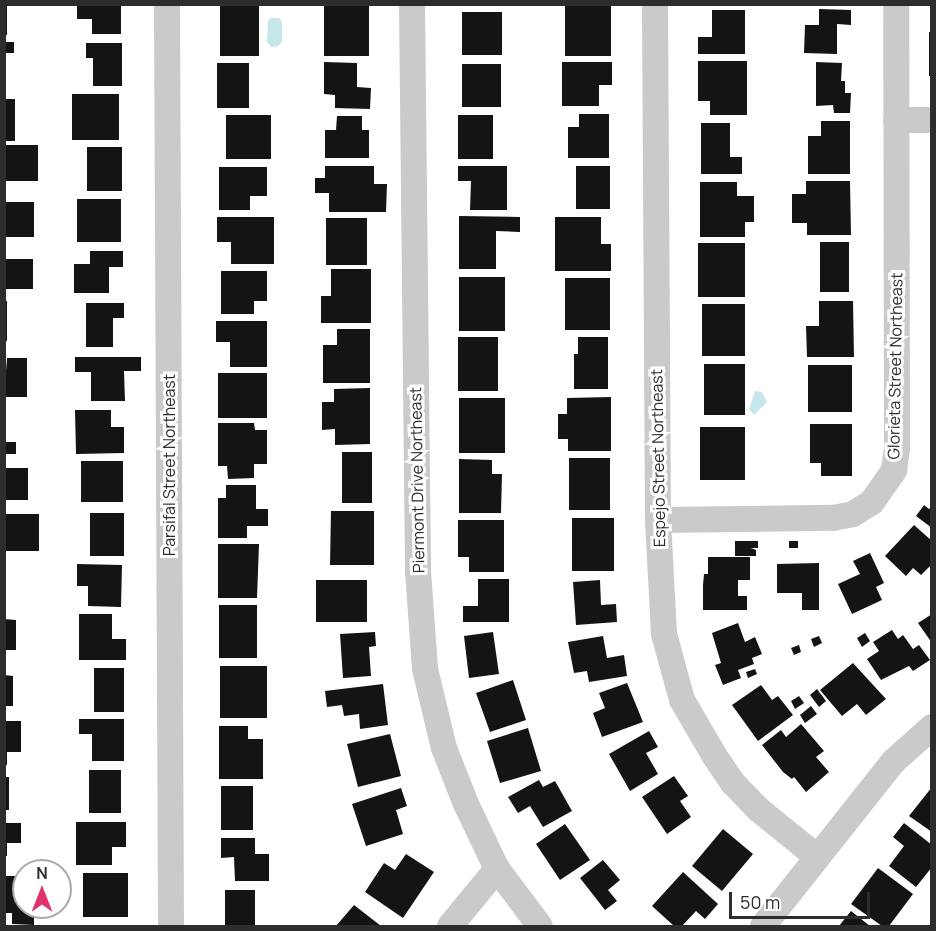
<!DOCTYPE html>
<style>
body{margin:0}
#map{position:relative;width:936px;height:931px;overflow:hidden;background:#fff;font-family:Manrope,sans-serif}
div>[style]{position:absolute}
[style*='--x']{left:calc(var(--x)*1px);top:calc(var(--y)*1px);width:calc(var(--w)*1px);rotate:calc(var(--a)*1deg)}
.water>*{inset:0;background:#c7e6ea}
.building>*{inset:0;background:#141414}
.minor>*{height:26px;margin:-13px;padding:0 13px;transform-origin:13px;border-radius:13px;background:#cacaca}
span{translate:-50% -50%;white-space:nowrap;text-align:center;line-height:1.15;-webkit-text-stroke:6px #fff;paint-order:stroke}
.street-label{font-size:16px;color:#2d2d2d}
.frame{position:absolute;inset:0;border:6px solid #2d2d2d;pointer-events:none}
.north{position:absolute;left:12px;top:859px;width:60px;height:60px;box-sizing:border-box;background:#fff;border:2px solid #ababab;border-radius:50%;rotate:0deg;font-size:16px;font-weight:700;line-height:24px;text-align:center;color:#2d2d2d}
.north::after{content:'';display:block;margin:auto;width:21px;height:27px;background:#e1326d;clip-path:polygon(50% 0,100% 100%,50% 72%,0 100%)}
.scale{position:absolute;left:729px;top:892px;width:141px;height:27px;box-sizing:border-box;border:3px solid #2d2d2d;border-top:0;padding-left:8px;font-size:18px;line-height:21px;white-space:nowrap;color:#2d2d2d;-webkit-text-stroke:4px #fff;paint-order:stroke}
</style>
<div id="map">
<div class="water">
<div style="clip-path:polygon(271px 18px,279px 18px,282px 22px,282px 42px,278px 46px,271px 47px,267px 42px,268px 21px)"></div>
<div style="clip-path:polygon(755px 391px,762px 392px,767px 402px,754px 415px,749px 409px)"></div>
</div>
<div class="building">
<div style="clip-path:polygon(4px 4px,7px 4px,7px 35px,4px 35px)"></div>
<div style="clip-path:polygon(77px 4px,121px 4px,121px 34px,92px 34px,92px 19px,77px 19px)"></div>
<div style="clip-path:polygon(220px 4px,259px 4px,259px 56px,220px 56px)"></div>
<div style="clip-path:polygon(324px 4px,369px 4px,369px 56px,324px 56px)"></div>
<div style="clip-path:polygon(565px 4px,611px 4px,611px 56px,565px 56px)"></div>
<div style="clip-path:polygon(819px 9px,851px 10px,851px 25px,837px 24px,837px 54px,804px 53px,805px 25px,819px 25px)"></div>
<div style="clip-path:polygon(712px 10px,745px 10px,745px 54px,698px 54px,698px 37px,712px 37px)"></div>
<div style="clip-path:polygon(462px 12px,502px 12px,502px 55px,462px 55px)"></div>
<div style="clip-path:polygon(929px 32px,932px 32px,932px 76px,929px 76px)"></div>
<div style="clip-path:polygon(4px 42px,14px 42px,14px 53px,4px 53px)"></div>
<div style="clip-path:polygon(86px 43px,122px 43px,122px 86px,93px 86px,93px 58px,86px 58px)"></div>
<div style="clip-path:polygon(698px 61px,747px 61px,747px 115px,710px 115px,710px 101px,698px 101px)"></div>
<div style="clip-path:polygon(324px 62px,357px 63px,357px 87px,371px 88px,370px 109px,335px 108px,335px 95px,324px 94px)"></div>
<div style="clip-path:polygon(562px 62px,612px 62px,612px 85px,599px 85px,599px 106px,562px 106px)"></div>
<div style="clip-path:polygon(816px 62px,842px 63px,841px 81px,845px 81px,845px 93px,851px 93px,850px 113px,834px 113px,833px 105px,816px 106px)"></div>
<div style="clip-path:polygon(217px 63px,249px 63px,249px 108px,217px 108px)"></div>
<div style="clip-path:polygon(462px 64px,501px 64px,501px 107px,462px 107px)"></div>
<div style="clip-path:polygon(72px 94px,119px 94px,119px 140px,72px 140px)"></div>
<div style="clip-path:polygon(5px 99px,15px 99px,15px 141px,5px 141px)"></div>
<div style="clip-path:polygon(579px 114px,609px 114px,609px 158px,568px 158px,568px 127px,579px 127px)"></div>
<div style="clip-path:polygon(226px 115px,271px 115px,271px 159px,226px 159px)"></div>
<div style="clip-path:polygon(458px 115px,493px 115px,493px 159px,458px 159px)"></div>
<div style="clip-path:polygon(337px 116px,362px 116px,362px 130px,369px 130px,369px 158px,325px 158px,325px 130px,336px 130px)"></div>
<div style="clip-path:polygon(821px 121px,850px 121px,850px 174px,808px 174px,808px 136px,821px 136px)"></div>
<div style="clip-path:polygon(701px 123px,730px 123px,730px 157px,742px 157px,742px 174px,701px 174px)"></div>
<div style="clip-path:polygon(4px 145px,38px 145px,38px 181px,4px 181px)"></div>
<div style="clip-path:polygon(87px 147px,122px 147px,122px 191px,87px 191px)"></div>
<div style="clip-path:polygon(325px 166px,374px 166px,374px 184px,387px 184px,386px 212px,329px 212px,329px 193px,315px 193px,315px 178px,325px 178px)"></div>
<div style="clip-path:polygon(458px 166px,507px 166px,507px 210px,470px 210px,471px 181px,458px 181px)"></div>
<div style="clip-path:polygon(576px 166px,610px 166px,610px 209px,576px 209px)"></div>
<div style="clip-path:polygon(219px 167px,267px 167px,267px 196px,250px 196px,250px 210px,219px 210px)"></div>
<div style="clip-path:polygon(806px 181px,850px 181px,851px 235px,807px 235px,807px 223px,792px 223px,792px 194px,806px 194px)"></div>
<div style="clip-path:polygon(700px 182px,737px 182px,737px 196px,754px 196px,754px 222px,745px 222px,745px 237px,700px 237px)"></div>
<div style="clip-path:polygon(77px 199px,121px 199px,121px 242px,77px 242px)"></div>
<div style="clip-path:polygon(4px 202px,34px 202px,34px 237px,4px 237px)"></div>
<div style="clip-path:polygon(459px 216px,520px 217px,520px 232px,496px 231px,496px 269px,459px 269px)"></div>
<div style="clip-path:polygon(217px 217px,274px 217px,274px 264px,231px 264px,231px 242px,217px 242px)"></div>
<div style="clip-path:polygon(555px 217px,601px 217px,601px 244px,611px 244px,611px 271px,555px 271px)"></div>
<div style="clip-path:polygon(326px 218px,367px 218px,367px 265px,326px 265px)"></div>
<div style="clip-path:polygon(820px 242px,849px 242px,849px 292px,820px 292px)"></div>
<div style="clip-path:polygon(698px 243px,745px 243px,745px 297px,698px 297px)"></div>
<div style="clip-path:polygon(90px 251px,123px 251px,123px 267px,109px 267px,109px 293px,74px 293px,74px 264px,90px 264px)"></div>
<div style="clip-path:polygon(4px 259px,33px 259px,33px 289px,4px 289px)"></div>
<div style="clip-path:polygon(331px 269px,371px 269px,371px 323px,321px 323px,321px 296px,331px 296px)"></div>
<div style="clip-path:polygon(221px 271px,267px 271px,267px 301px,254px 301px,254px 314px,221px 314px)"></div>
<div style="clip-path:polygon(459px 277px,505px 277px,505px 331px,459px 331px)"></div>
<div style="clip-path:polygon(565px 278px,610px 278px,610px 330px,565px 330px)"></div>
<div style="clip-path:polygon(5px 301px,7px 301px,7px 341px,5px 341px)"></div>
<div style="clip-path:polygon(819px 301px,853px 301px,854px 357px,807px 357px,806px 326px,819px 326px)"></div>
<div style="clip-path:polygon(86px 303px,124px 303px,124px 318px,113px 318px,113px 347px,86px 347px)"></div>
<div style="clip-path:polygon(702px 304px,745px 304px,745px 356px,702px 356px)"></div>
<div style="clip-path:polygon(216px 321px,267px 321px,267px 367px,230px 367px,230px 342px,216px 342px)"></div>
<div style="clip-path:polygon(337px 329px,370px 329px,370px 383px,323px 383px,323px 345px,337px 345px)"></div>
<div style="clip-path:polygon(458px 337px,498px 337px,498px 391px,458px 391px)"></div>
<div style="clip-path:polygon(578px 337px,608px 337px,608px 389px,574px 389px,574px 354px,578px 354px)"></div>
<div style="clip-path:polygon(75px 357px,141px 357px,141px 371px,124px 371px,125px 401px,91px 401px,91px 372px,75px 372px)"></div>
<div style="clip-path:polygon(7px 358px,27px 358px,27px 397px,4px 397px)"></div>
<div style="clip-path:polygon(704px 364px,745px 364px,745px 415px,704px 415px)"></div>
<div style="clip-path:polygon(808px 365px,852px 365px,852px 412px,808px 412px)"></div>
<div style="clip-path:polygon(218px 373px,267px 373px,267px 418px,218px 418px)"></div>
<div style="clip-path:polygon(370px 388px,370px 444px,335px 445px,335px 429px,322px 430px,322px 402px,334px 402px,334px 389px)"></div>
<div style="clip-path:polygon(611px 397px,611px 451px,568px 451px,568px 439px,558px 439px,558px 414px,567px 414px,567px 398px)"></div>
<div style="clip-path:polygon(459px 398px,505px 398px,505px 453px,459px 453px)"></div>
<div style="clip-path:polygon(75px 410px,111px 410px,111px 427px,124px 427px,124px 453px,76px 454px)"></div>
<div style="clip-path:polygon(218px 423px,254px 423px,255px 430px,267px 430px,267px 464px,254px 464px,254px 478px,228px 479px,227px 466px,218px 466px)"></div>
<div style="clip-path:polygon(810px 424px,852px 424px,852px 476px,821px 476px,821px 463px,810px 463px)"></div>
<div style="clip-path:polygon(700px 427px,745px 427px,745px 480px,700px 480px)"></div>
<div style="clip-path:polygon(4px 442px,16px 442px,16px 454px,4px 454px)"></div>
<div style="clip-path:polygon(342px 452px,372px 452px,372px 503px,342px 503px)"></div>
<div style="clip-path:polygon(569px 458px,610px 458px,610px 510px,569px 510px)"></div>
<div style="clip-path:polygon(459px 459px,492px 460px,492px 474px,502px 474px,501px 513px,459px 513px)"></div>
<div style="clip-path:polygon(81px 461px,123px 461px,123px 502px,81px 502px)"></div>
<div style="clip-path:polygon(4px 468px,28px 468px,28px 500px,4px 500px)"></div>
<div style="clip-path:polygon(226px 485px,256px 485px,256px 509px,268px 509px,268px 526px,247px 526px,247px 538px,218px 538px,218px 498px,226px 498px)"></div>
<div style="clip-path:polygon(924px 505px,929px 509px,932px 506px,932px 528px,916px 516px)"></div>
<div style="clip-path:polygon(331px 511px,374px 511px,374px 565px,330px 565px)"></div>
<div style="clip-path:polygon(90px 513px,124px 513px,124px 556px,90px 556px)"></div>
<div style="clip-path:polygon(4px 514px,39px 514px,39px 551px,4px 551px)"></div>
<div style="clip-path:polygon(572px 518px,614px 518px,614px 571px,572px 571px)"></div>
<div style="clip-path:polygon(458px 520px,504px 520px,504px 572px,469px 572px,469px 557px,458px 557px)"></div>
<div style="clip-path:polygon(914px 525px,932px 541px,932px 564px,921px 575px,913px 568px,906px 576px,885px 556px)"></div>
<div style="clip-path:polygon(735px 541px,758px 541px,758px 548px,751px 548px,756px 550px,756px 556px,735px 556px)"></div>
<div style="clip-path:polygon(789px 541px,798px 541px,798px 548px,789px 548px)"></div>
<div style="clip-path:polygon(218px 544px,259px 544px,257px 598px,218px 598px)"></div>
<div style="clip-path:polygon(870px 553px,884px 583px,876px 587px,882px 600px,852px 614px,838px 584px,860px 574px,853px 561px)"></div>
<div style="clip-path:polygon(708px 557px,750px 557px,750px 580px,738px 580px,738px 596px,747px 596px,747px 610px,703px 610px,703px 585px,704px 574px,708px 574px)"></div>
<div style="clip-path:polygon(819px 563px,819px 610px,802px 610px,802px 593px,777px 593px,777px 564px)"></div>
<div style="clip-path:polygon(77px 564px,122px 565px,121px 607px,88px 606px,88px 586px,77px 586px)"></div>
<div style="clip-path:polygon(478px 579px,509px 579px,509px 622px,463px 622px,463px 606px,478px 606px)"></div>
<div style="clip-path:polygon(316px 580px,367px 580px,367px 622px,316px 622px)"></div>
<div style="clip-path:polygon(600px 580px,601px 605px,616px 604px,617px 622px,576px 625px,573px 582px)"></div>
<div style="clip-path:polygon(219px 605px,257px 605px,257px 658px,219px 658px)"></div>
<div style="clip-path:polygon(79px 614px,112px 614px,112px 639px,126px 639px,126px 660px,79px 660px)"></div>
<div style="clip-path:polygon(932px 614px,932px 643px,918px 623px)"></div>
<div style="clip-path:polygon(4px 619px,16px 620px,16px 650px,4px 650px)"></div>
<div style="clip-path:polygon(738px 623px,745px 642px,755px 637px,762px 654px,752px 658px,754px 664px,738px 670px,741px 678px,723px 685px,715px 665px,721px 663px,712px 633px)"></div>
<div style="clip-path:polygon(892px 630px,898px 639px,903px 635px,913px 649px,919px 645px,930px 660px,913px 671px,909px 666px,881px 680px,867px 659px,879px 651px,873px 642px)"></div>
<div style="clip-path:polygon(375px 632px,376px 646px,369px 647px,371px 676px,343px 678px,340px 634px)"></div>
<div style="clip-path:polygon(493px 632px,499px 674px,469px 678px,464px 636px)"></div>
<div style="clip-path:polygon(865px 633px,870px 641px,862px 647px,857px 638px)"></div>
<div style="clip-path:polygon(603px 636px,607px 658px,624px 655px,627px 676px,589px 682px,587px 671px,574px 673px,568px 642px)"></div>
<div style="clip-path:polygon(819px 636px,822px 643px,814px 647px,811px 639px)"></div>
<div style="clip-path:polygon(799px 645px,801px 652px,794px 655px,791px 648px)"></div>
<div style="clip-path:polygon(853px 663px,886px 699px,866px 715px,857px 704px,842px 716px,820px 690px)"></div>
<div style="clip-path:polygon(220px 666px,267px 666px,267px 718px,220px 718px)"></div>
<div style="clip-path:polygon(94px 668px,124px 668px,124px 712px,94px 712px)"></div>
<div style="clip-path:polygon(755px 669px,757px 674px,748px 678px,746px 672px)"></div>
<div style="clip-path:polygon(4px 675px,13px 676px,13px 706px,4px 706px)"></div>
<div style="clip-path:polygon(513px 680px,526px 720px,490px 732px,476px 693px)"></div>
<div style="clip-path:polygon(627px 683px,643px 722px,602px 737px,593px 713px,605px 708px,599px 693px)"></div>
<div style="clip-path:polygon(383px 684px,388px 725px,360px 729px,359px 714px,344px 716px,342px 705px,327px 707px,325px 691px)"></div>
<div style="clip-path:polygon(761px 685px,772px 700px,778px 696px,793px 715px,758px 741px,732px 705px)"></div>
<div style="clip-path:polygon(817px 689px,826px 701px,819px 707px,810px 695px)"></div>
<div style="clip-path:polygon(799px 696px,804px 703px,795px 709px,791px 701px)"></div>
<div style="clip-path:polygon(811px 706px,817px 714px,805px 723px,800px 715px)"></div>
<div style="clip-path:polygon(79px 719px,124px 719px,124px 761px,92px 761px,92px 734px,79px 734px)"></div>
<div style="clip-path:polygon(5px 721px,21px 721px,21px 752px,7px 752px,7px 765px,5px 765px)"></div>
<div style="clip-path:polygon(801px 724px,824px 751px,816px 757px,829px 772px,806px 792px,794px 777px,792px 779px,783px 772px,762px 745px,781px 730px,786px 737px)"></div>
<div style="clip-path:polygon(219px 726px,248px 726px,248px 739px,263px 739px,263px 779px,219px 779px)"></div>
<div style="clip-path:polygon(528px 728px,541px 771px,500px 783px,487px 741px)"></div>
<div style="clip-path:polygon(649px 731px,658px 747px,646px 753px,658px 774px,630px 791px,609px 754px)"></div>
<div style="clip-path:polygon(390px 734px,401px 776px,358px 787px,347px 744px)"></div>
<div style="clip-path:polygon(89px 770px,121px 770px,121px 813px,89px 813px)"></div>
<div style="clip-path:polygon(674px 776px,688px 796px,680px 801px,691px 817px,667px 834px,642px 797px)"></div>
<div style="clip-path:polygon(4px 777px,9px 777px,9px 810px,4px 810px)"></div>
<div style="clip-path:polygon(539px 780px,543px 787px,555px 781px,572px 811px,543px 827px,530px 806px,518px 813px,508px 797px)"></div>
<div style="clip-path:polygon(221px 786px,253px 786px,253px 830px,221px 830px)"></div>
<div style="clip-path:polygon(932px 787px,932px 832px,909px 816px)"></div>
<div style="clip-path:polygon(401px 788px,407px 806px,396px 810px,403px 834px,366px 846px,352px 804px)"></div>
<div style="clip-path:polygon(76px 822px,126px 822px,126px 847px,112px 847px,112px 865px,76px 865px)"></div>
<div style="clip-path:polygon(4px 823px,21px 823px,21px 843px,7px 843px,7px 856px,4px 856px)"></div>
<div style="clip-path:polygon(904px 823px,932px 845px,932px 867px,916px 887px,889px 866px,904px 846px,893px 837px)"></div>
<div style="clip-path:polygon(565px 824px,590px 860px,560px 880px,536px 844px)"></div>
<div style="clip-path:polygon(723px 829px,753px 854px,722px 891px,692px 866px)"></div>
<div style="clip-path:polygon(221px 838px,255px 838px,255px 854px,269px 854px,269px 881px,235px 881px,234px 857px,221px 858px)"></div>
<div style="clip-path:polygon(406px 854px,434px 872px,403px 918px,365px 892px,384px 863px,395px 870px)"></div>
<div style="clip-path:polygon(603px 860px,620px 880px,608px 890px,617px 901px,605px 910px,580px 878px)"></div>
<div style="clip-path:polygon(878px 868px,913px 894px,889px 926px,882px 926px,851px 904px)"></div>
<div style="clip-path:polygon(683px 872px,718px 904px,705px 919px,696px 911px,682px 926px,674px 926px,652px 906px)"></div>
<div style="clip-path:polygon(83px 873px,128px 873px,128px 917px,83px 917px)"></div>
<div style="clip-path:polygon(4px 876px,20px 876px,19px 902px,24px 902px,24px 907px,34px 907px,34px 925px,12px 924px,12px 913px,4px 913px)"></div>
<div style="clip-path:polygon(225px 890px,255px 890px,255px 926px,225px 926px)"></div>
<div style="clip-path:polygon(354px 905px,381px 926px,336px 926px)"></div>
<div style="clip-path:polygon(851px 911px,870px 926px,839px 926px)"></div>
</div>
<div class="minor">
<div style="--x:167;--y:4;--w:922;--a:89.75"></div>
<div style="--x:412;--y:4;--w:567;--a:89.39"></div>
<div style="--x:418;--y:571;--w:98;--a:85.9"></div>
<div style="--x:425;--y:669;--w:81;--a:76.5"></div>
<div style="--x:444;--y:748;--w:60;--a:68.6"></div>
<div style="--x:466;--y:804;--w:72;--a:64.5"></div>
<div style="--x:497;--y:869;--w:71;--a:53"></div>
<div style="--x:655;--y:4;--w:516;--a:89.67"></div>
<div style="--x:658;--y:520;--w:114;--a:87"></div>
<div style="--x:664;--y:634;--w:68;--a:74.7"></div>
<div style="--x:682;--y:700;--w:64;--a:59.8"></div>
<div style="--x:714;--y:755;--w:34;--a:56"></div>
<div style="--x:733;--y:783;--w:36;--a:46"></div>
<div style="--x:758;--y:809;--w:76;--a:39.1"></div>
<div style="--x:896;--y:120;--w:36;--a:0"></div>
<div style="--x:658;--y:520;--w:175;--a:-0.7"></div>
<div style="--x:833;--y:518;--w:20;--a:-11"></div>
<div style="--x:853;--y:514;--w:22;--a:-32"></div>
<div style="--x:872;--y:502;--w:39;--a:-55"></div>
<div style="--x:894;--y:470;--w:22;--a:-82"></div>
<div style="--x:897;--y:448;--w:444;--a:-90.1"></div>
<div style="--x:450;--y:926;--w:74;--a:-50.5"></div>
<div style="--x:763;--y:926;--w:211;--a:-51.6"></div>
<div style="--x:894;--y:761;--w:51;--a:-41.8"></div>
</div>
<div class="street-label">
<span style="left:895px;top:366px;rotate:-89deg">Glorieta Street Northeast</span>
<span style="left:658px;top:458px;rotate:-91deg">Espejo Street Northeast</span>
<span style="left:169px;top:465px;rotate:-90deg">Parsifal Street Northeast</span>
<span style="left:417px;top:480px;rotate:-91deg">Piermont Drive Northeast</span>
</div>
<div class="frame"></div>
<div class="north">N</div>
<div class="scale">50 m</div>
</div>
